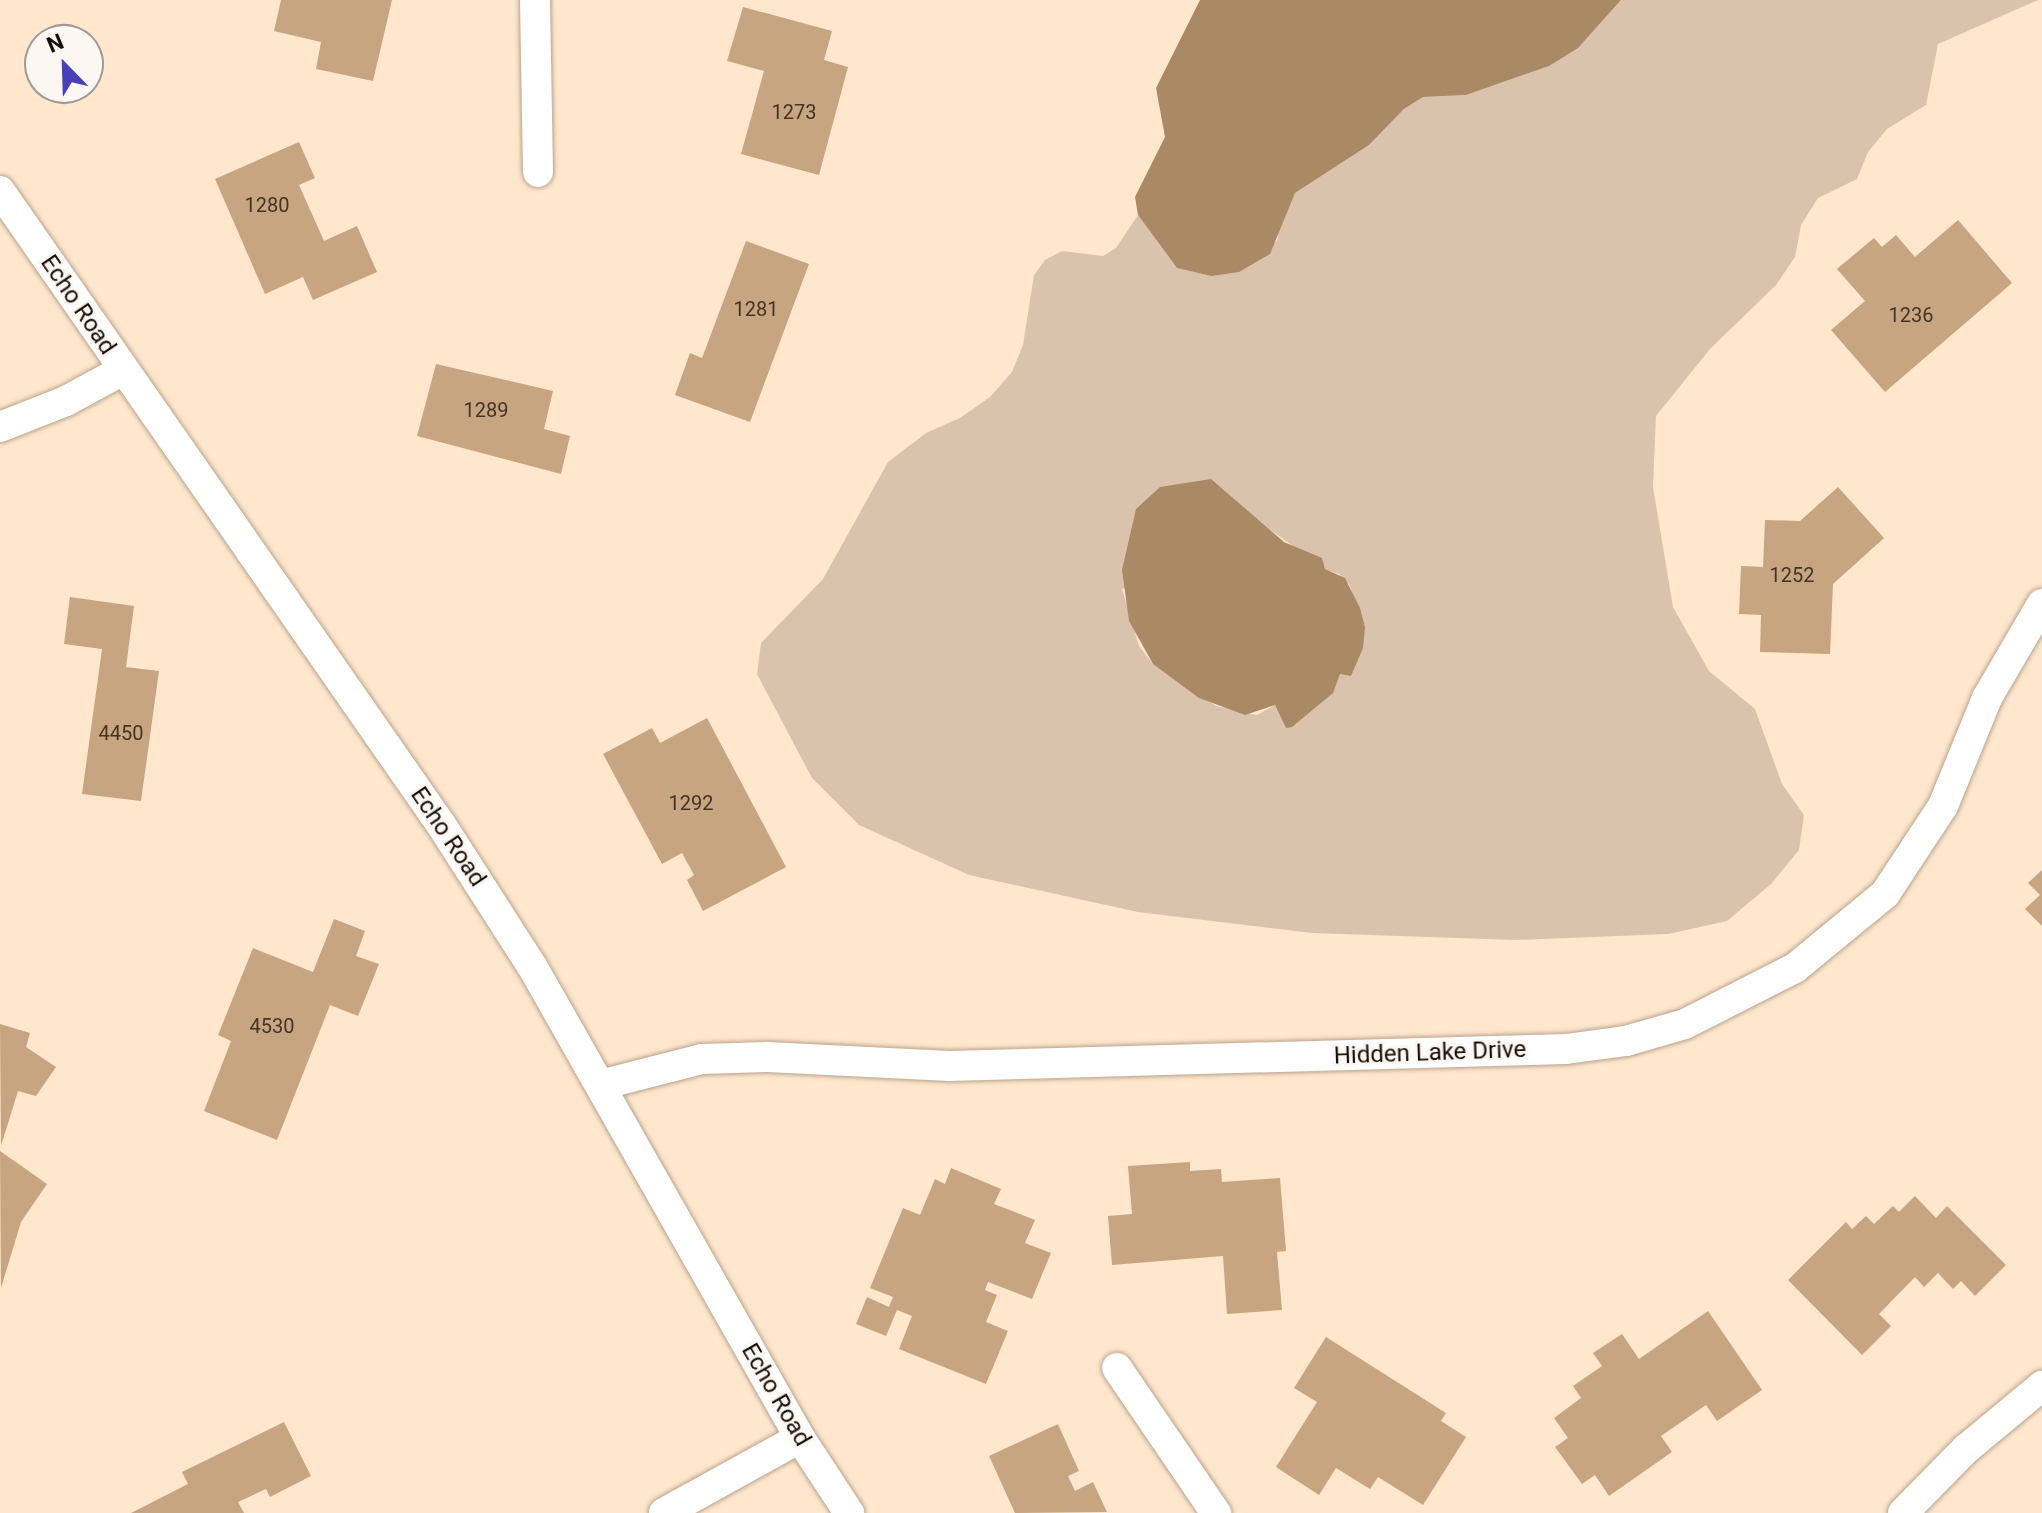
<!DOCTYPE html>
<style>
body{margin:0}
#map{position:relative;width:2042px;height:1513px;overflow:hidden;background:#fee7cd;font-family:Roboto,sans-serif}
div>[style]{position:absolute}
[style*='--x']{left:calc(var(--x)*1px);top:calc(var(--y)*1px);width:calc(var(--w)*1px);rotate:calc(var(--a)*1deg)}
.green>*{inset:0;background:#d9c3ac}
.water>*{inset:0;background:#aa8965}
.building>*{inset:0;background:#c7a580}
.roads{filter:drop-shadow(0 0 2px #b9a38c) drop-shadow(0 0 2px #b9a38c)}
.minor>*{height:30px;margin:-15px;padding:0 15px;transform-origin:15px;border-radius:15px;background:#fff}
span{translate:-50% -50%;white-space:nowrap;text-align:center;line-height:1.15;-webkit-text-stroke:6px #fcf7f2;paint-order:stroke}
.number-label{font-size:20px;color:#433425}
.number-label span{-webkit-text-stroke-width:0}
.street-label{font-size:24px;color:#170f07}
.north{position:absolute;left:24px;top:24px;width:80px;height:80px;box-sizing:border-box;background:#fcf7f2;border:2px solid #a09a94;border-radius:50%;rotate:337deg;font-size:22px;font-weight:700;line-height:32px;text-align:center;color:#170f07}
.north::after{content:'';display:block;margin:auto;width:28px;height:36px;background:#4740b6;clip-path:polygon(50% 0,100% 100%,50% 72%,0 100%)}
</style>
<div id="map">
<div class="green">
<div style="clip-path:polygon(evenodd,1621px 0,2038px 0,1938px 44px,1926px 105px,1887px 129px,1868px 152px,1857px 179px,1818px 198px,1801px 225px,1795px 257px,1776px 285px,1710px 349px,1656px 416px,1653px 487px,1673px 607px,1709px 671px,1755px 709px,1782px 784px,1804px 815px,1799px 850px,1771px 884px,1727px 921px,1668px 934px,1515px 940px,1312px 933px,1138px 912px,969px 875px,859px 825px,812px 778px,757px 674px,761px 643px,823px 579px,888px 462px,926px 433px,960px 418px,990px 397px,1012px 372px,1023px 345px,1034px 275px,1045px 260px,1062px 251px,1103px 256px,1116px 248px,1138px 215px,1177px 268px,1211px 276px,1277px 241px,1281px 220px,1295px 193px,1369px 145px,1404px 109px,1423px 97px,1466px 95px,1549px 66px,1578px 47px,1621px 0,1267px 528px,1305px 554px,1322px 558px,1324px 569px,1339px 574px,1349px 584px,1365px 627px,1351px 676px,1340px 673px,1316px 707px,1286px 727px,1275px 705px,1257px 715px,1216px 706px,1153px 664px,1139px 646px,1122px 589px,1267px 528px)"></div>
</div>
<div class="water">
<div style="clip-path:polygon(1200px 0,1621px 0,1578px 48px,1549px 66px,1466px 95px,1423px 97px,1404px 109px,1369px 145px,1295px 193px,1270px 254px,1239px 272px,1211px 276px,1177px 268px,1138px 215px,1135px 197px,1165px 137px,1156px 88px)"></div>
<div style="clip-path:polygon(1211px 479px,1284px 542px,1322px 558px,1325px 569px,1345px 578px,1360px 608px,1365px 627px,1363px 648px,1351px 676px,1340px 674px,1333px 693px,1292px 727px,1286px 728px,1275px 705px,1245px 715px,1199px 698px,1153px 664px,1129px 621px,1122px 570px,1136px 509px,1160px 487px)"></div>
</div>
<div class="building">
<div style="clip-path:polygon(281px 0,392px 0,373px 81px,316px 69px,321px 42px,274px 31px)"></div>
<div style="clip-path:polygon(743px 7px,832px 31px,824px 60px,848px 67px,819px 175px,741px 154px,764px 71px,727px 61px)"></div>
<div style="clip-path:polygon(299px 142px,315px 178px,299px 185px,324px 241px,357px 226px,377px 272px,313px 300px,303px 277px,265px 294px,215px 179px)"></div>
<div style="clip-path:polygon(1958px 220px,2012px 283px,1885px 392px,1831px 330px,1865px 301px,1837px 269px,1874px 238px,1882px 247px,1896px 235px,1915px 257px)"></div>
<div style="clip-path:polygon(746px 241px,809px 264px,750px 422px,675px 395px,690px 353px,702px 358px)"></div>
<div style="clip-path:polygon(436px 364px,553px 391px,544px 429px,570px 436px,561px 474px,417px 436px)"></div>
<div style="clip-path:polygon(1838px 487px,1884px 538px,1833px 584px,1830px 654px,1760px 652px,1761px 615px,1739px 614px,1741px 566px,1763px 567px,1765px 520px,1800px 521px)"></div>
<div style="clip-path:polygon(70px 597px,134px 606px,126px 667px,159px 671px,141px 801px,82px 794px,102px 649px,64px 644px)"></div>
<div style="clip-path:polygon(707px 718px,786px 867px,703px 911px,687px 880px,694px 875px,682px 853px,662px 864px,603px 754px,652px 728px,660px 743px)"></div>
<div style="clip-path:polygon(2042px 870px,2042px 926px,2025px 909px,2040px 895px,2028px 883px)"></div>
<div style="clip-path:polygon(334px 919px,365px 931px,356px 956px,379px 964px,358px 1016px,330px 1005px,277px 1140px,204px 1111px,231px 1041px,218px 1035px,253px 948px,313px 972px)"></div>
<div style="clip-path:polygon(0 1024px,30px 1033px,26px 1047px,56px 1067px,36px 1096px,18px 1091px,1px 1146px)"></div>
<div style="clip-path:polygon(0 1151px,47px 1184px,21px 1222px,1px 1288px)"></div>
<div style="clip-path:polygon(1190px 1162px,1190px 1171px,1221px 1169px,1222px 1182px,1280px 1178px,1286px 1251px,1277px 1252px,1282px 1310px,1227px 1314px,1223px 1256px,1112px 1265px,1108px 1216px,1132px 1214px,1128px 1166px)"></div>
<div style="clip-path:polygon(951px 1168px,1001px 1189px,994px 1204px,1035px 1220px,1025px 1243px,1051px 1253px,1032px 1299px,988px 1282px,985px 1290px,997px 1295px,986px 1322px,1008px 1331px,986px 1384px,899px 1349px,912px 1316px,897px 1310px,886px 1336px,856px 1324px,867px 1297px,889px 1307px,893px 1297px,870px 1288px,903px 1208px,920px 1215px,935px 1179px,945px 1184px)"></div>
<div style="clip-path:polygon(1915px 1196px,1936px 1218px,1947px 1206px,2006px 1265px,1975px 1296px,1961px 1281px,1953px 1289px,1938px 1273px,1924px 1287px,1915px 1277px,1879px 1314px,1891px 1326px,1862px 1355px,1788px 1280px,1846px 1222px,1852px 1229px,1866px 1216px,1874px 1224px,1893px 1206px,1899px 1212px)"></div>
<div style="clip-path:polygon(1708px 1311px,1762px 1390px,1717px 1421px,1706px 1405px,1661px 1436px,1672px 1452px,1609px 1496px,1595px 1475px,1582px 1484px,1555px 1447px,1568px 1438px,1554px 1418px,1581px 1398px,1573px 1386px,1602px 1366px,1593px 1353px,1622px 1334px,1639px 1359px)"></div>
<div style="clip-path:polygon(1326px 1337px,1446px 1413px,1441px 1421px,1466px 1437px,1423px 1505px,1378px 1477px,1370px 1489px,1336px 1468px,1319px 1495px,1276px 1467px,1317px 1402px,1294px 1388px)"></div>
<div style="clip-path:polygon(284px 1422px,311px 1476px,270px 1497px,266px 1489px,238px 1502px,244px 1513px,131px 1513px,188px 1484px,182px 1472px)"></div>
<div style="clip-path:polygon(1058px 1424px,1079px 1471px,1068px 1476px,1075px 1491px,1093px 1482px,1107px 1512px,1015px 1513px,989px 1456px)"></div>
</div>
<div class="roads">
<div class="minor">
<div style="--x:535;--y:0;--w:172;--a:89"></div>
<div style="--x:0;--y:191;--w:774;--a:55.16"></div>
<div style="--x:442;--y:826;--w:166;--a:57.3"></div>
<div style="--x:532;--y:966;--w:543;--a:60.41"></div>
<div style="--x:800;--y:1438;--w:90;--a:56.8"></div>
<div style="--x:0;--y:427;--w:71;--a:-21.5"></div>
<div style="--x:66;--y:401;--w:65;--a:-28.5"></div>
<div style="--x:604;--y:1084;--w:101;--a:-14.3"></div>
<div style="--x:702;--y:1059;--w:65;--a:-1.8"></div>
<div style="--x:767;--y:1057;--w:183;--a:2.8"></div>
<div style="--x:950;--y:1066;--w:616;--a:-1.58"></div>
<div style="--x:1566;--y:1049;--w:61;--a:-7.6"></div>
<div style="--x:1626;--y:1041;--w:61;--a:-16.1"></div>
<div style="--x:1685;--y:1024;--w:123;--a:-27"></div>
<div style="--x:1795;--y:968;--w:117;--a:-39.4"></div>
<div style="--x:1885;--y:894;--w:105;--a:-56.6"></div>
<div style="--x:1943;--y:806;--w:117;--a:-67.8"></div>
<div style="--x:1987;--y:698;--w:109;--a:-59.7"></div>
<div style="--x:1117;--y:1368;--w:176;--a:55.7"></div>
<div style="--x:664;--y:1513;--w:155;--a:-28.9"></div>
<div style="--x:1903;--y:1513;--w:90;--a:-45.5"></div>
<div style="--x:1966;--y:1449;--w:99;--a:-39.7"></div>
</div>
</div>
<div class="number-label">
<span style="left:794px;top:112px">1273</span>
<span style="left:267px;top:205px">1280</span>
<span style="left:756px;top:309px">1281</span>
<span style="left:1911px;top:315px">1236</span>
<span style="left:486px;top:410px">1289</span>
<span style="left:1792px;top:575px">1252</span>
<span style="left:121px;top:733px">4450</span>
<span style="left:691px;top:803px">1292</span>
<span style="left:272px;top:1026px">4530</span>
</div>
<div class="street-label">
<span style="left:78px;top:305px;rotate:56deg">Echo Road</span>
<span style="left:448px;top:837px;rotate:56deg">Echo Road</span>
<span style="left:1430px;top:1053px;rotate:-2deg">Hidden Lake Drive</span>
<span style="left:776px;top:1395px;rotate:60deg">Echo Road</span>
</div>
<div class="north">N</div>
</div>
